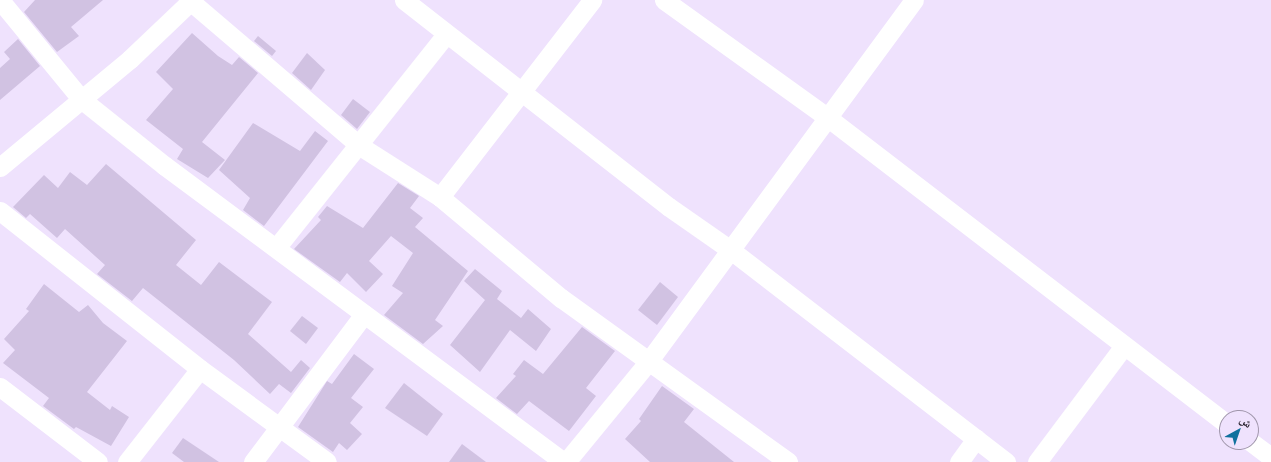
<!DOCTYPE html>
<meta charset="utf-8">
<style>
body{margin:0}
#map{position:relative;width:1271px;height:462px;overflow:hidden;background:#efe2fd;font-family:Quicksand,"Noto Naskh Arabic",sans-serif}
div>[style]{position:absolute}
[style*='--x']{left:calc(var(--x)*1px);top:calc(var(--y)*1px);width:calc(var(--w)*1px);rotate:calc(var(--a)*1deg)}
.building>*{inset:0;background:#d1c2e2}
.minor>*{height:19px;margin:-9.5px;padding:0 9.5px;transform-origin:9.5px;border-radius:9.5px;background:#fff}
span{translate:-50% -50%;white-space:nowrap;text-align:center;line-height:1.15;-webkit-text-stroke:3px #efe2fd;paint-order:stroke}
.north{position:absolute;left:1219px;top:410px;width:40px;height:40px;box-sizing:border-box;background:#efe2fd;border:1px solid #a096ab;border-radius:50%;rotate:40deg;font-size:11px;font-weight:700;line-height:16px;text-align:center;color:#2a2430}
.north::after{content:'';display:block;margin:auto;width:14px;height:18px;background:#10719e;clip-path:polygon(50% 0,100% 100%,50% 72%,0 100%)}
</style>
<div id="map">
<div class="building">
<div style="clip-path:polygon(35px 0,103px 0,71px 27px,79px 36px,57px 52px,24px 12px)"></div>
<div style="clip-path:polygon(192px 33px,218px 56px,232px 65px,239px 57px,258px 73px,202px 142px,225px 160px,208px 178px,177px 159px,183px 149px,146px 120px,173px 89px,156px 72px)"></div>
<div style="clip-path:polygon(258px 36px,276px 51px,272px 56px,254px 41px)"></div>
<div style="clip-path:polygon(18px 39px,40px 66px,0 100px,0 68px,10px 59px,4px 52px)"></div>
<div style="clip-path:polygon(307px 53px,325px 70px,311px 90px,292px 73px)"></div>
<div style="clip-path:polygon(353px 99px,370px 112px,357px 129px,341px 115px)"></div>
<div style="clip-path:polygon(253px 123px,300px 151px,315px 131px,328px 141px,264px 226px,243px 210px,250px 198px,219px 170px)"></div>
<div style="clip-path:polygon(106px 164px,196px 240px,176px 265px,201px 285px,219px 262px,272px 302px,248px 334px,291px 372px,301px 360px,310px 368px,291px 393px,279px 384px,270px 394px,234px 360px,143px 288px,132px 301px,97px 274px,105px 265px,65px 229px,57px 238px,30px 214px,26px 218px,13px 207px,44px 175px,58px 188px,70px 172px,87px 185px)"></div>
<div style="clip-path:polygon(398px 183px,419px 196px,410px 208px,423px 218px,415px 227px,468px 271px,435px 320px,443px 326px,423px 344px,384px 315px,403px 293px,392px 286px,413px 253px,391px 236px,369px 261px,383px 274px,366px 292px,347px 273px,340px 282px,294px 249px,321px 220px,318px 217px,327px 206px,363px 228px)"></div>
<div style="clip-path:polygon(475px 269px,502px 291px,497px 299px,521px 318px,528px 309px,551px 329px,536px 351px,510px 330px,480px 372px,450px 345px,485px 300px,464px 281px)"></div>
<div style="clip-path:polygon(660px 282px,678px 297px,657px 325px,638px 310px)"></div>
<div style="clip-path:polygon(44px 284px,79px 312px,88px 305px,103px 323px,127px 341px,87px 392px,110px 410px,112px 406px,129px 417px,111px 446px,76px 427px,74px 429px,43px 406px,49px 398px,3px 363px,15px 350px,4px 339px,29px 311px,26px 309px)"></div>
<div style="clip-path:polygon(302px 316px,318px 328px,306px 344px,290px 331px)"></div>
<div style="clip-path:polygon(582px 327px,615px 351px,586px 388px,596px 396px,569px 431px,529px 401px,517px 414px,496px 398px,516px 376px,513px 374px,524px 360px,543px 374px)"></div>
<div style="clip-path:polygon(354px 354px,374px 369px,351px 398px,363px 407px,350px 423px,362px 434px,347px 450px,339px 443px,333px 452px,298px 427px,327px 381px,332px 384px)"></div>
<div style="clip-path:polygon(404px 383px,443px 414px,427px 436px,385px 408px)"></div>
<div style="clip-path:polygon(662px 386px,694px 409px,684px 422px,734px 462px,650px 462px,625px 439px,641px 421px,639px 419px)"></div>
<div style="clip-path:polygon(183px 438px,219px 462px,184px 462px,172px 453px)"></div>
<div style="clip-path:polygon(462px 444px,486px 462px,449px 462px)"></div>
</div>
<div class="minor">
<div style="--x:0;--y:0;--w:128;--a:50.7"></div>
<div style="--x:81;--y:99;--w:107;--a:38.6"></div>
<div style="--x:165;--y:166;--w:496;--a:36.6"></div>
<div style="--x:189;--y:0;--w:225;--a:40.5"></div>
<div style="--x:360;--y:146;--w:95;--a:32.5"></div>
<div style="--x:440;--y:197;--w:158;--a:39.9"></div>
<div style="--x:561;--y:298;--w:280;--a:35.8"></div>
<div style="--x:404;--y:0;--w:336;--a:38"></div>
<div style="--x:669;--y:207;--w:77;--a:34.9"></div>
<div style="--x:732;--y:251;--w:346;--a:37.6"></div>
<div style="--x:664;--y:0;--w:201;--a:35.7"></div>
<div style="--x:827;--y:117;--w:504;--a:37.51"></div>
<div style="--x:0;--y:167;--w:169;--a:-39.7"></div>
<div style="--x:130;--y:59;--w:86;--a:-43.6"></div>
<div style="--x:440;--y:197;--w:249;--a:-52.3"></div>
<div style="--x:0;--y:211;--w:255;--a:38.3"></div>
<div style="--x:200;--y:369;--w:157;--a:36.2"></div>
<div style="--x:276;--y:248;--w:273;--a:-51.5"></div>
<div style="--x:0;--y:387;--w:123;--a:37.4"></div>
<div style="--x:1251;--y:442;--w:25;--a:37"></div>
<div style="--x:127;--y:462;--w:118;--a:-51.9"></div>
<div style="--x:253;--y:462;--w:185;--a:-53.1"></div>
<div style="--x:566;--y:462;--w:129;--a:-50.6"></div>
<div style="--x:648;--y:362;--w:449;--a:-53.7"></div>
<div style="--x:959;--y:462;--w:29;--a:-54"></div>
<div style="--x:1037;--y:462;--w:144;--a:-53.2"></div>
</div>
<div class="north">ش</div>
</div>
